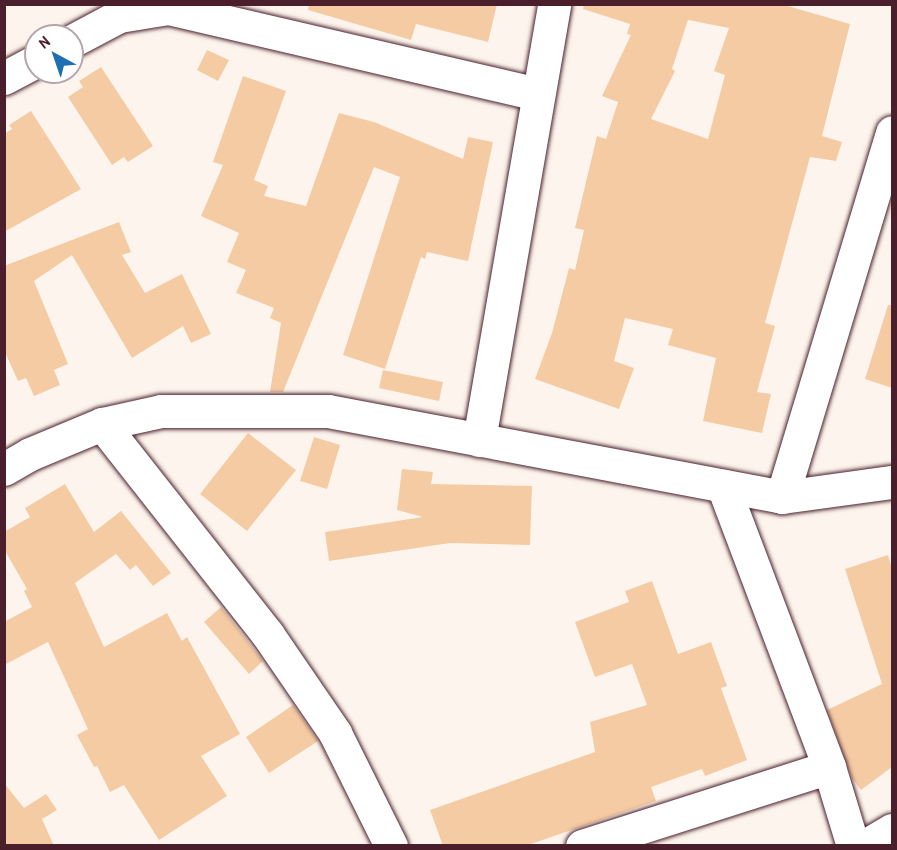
<!DOCTYPE html>
<style>
body{margin:0}
#map{position:relative;width:897px;height:850px;overflow:hidden;background:#fdf5ed;font-family:"Patrick Hand",sans-serif}
div>[style]{position:absolute}
[style*='--x']{left:calc(var(--x)*1px);top:calc(var(--y)*1px);width:calc(var(--w)*1px);rotate:calc(var(--a)*1deg)}
.building>*{inset:0;background:#f5cba4}
.roads{filter:drop-shadow(0 0 2px #4a1f2b) drop-shadow(0 0 2px #4a1f2b)}
.minor>*{height:33px;margin:-16.5px;padding:0 16.5px;transform-origin:16.5px;border-radius:16.5px;background:#fff}
span{translate:-50% -50%;white-space:nowrap;text-align:center;line-height:1.15;-webkit-text-stroke:4.5px #fff;paint-order:stroke}
.frame{position:absolute;inset:0;border:6px solid #4a1f2b;pointer-events:none}
.north{position:absolute;left:24px;top:24px;width:60px;height:60px;box-sizing:border-box;background:#fff;border:2px solid #b7a5aa;border-radius:50%;rotate:320deg;font-size:16px;font-weight:700;line-height:24px;text-align:center;color:#4a1f2b}
.north::after{content:'';display:block;margin:auto;width:21px;height:27px;background:#1f6fb2;clip-path:polygon(50% 0,100% 100%,50% 72%,0 100%)}
</style>
<div id="map">
<div class="building">
<div style="clip-path:polygon(309px 4px,497px 4px,488px 42px,416px 24px,411px 40px,308px 10px)"></div>
<div style="clip-path:polygon(evenodd,584px 4px,781px 4px,850px 24px,822px 136px,842px 142px,836px 161px,810px 157px,765px 323px,775px 326px,757px 392px,771px 394px,762px 433px,703px 421px,716px 358px,668px 345px,673px 329px,625px 318px,614px 361px,634px 368px,619px 409px,535px 379px,552px 333px,569px 268px,575px 270px,584px 230px,575px 228px,597px 136px,606px 139px,618px 102px,602px 96px,631px 35px,627px 34px,630px 24px,583px 9px,584px 4px,688px 20px,729px 28px,714px 71px,725px 75px,708px 139px,651px 119px,675px 71px,672px 69px,688px 20px)"></div>
<div style="clip-path:polygon(207px 50px,229px 60px,218px 81px,197px 70px)"></div>
<div style="clip-path:polygon(101px 67px,153px 146px,128px 162px,124px 157px,112px 165px,68px 97px,83px 87px,79px 81px)"></div>
<div style="clip-path:polygon(243px 76px,286px 91px,254px 180px,268px 186px,264px 196px,306px 206px,339px 113px,374px 122px,463px 159px,468px 137px,493px 142px,468px 261px,427px 252px,425px 259px,421px 257px,385px 369px,343px 355px,400px 177px,374px 167px,283px 392px,270px 392px,281px 323px,270px 318px,274px 308px,236px 293px,246px 270px,227px 262px,239px 233px,201px 216px,223px 165px,213px 162px)"></div>
<div style="clip-path:polygon(31px 111px,81px 189px,4px 232px,4px 134px,12px 129px,9px 125px)"></div>
<div style="clip-path:polygon(119px 222px,131px 252px,122px 255px,145px 293px,182px 274px,211px 334px,191px 343px,183px 326px,132px 358px,72px 255px,34px 281px,68px 364px,54px 370px,60px 385px,34px 396px,26px 378px,18px 381px,4px 350px,4px 266px)"></div>
<div style="clip-path:polygon(888px 305px,892px 305px,892px 388px,865px 379px)"></div>
<div style="clip-path:polygon(383px 370px,443px 382px,439px 401px,379px 388px)"></div>
<div style="clip-path:polygon(248px 433px,296px 470px,247px 531px,200px 494px)"></div>
<div style="clip-path:polygon(314px 437px,340px 445px,327px 489px,300px 481px)"></div>
<div style="clip-path:polygon(402px 469px,433px 472px,431px 484px,532px 486px,530px 545px,450px 543px,329px 561px,325px 532px,423px 517px,397px 510px)"></div>
<div style="clip-path:polygon(65px 484px,94px 532px,121px 511px,171px 573px,153px 586px,136px 565px,130px 570px,116px 554px,75px 583px,104px 647px,167px 613px,182px 641px,187px 637px,240px 734px,201px 756px,227px 796px,159px 840px,124px 785px,110px 792px,97px 766px,94px 767px,77px 735px,88px 729px,48px 642px,4px 665px,4px 622px,32px 607px,24px 591px,27px 589px,4px 549px,4px 532px,30px 517px,25px 508px)"></div>
<div style="clip-path:polygon(888px 555px,892px 569px,892px 767px,861px 790px,852px 778px,827px 710px,882px 684px,845px 569px)"></div>
<div style="clip-path:polygon(652px 581px,678px 654px,711px 642px,727px 686px,721px 688px,747px 760px,705px 776px,702px 769px,651px 787px,656px 801px,525px 846px,443px 846px,430px 810px,595px 752px,590px 722px,647px 705px,632px 664px,595px 677px,575px 622px,629px 602px,625px 591px)"></div>
<div style="clip-path:polygon(221px 607px,263px 661px,249px 674px,204px 622px)"></div>
<div style="clip-path:polygon(293px 705px,318px 741px,269px 773px,246px 737px)"></div>
<div style="clip-path:polygon(4px 783px,24px 808px,46px 794px,57px 810px,42px 819px,54px 846px,4px 846px)"></div>
</div>
<div class="roads">
<div class="minor">
<div style="--x:72;--y:41;--w:53;--a:-28"></div>
<div style="--x:119;--y:16;--w:50;--a:-9.3"></div>
<div style="--x:168;--y:8;--w:380;--a:13.1"></div>
<div style="--x:4;--y:78;--w:36;--a:-28"></div>
<div style="--x:102;--y:424;--w:268;--a:51.8"></div>
<div style="--x:268;--y:635;--w:119;--a:55.6"></div>
<div style="--x:335;--y:733;--w:126;--a:63.6"></div>
<div style="--x:479;--y:440;--w:442;--a:-80.2"></div>
<div style="--x:4;--y:469;--w:30;--a:-30"></div>
<div style="--x:30;--y:454;--w:78;--a:-22.6"></div>
<div style="--x:102;--y:424;--w:60;--a:-12.4"></div>
<div style="--x:161;--y:411;--w:167;--a:0"></div>
<div style="--x:328;--y:411;--w:462;--a:10.7"></div>
<div style="--x:782;--y:497;--w:111;--a:-7.8"></div>
<div style="--x:723;--y:486;--w:300;--a:69.3"></div>
<div style="--x:829;--y:767;--w:83;--a:73.1"></div>
<div style="--x:782;--y:497;--w:381;--a:-73.2"></div>
<div style="--x:582;--y:846;--w:259;--a:-17.7"></div>
<div style="--x:865;--y:846;--w:31;--a:-31"></div>
</div>
</div>
<div class="frame"></div>
<div class="north">N</div>
</div>
